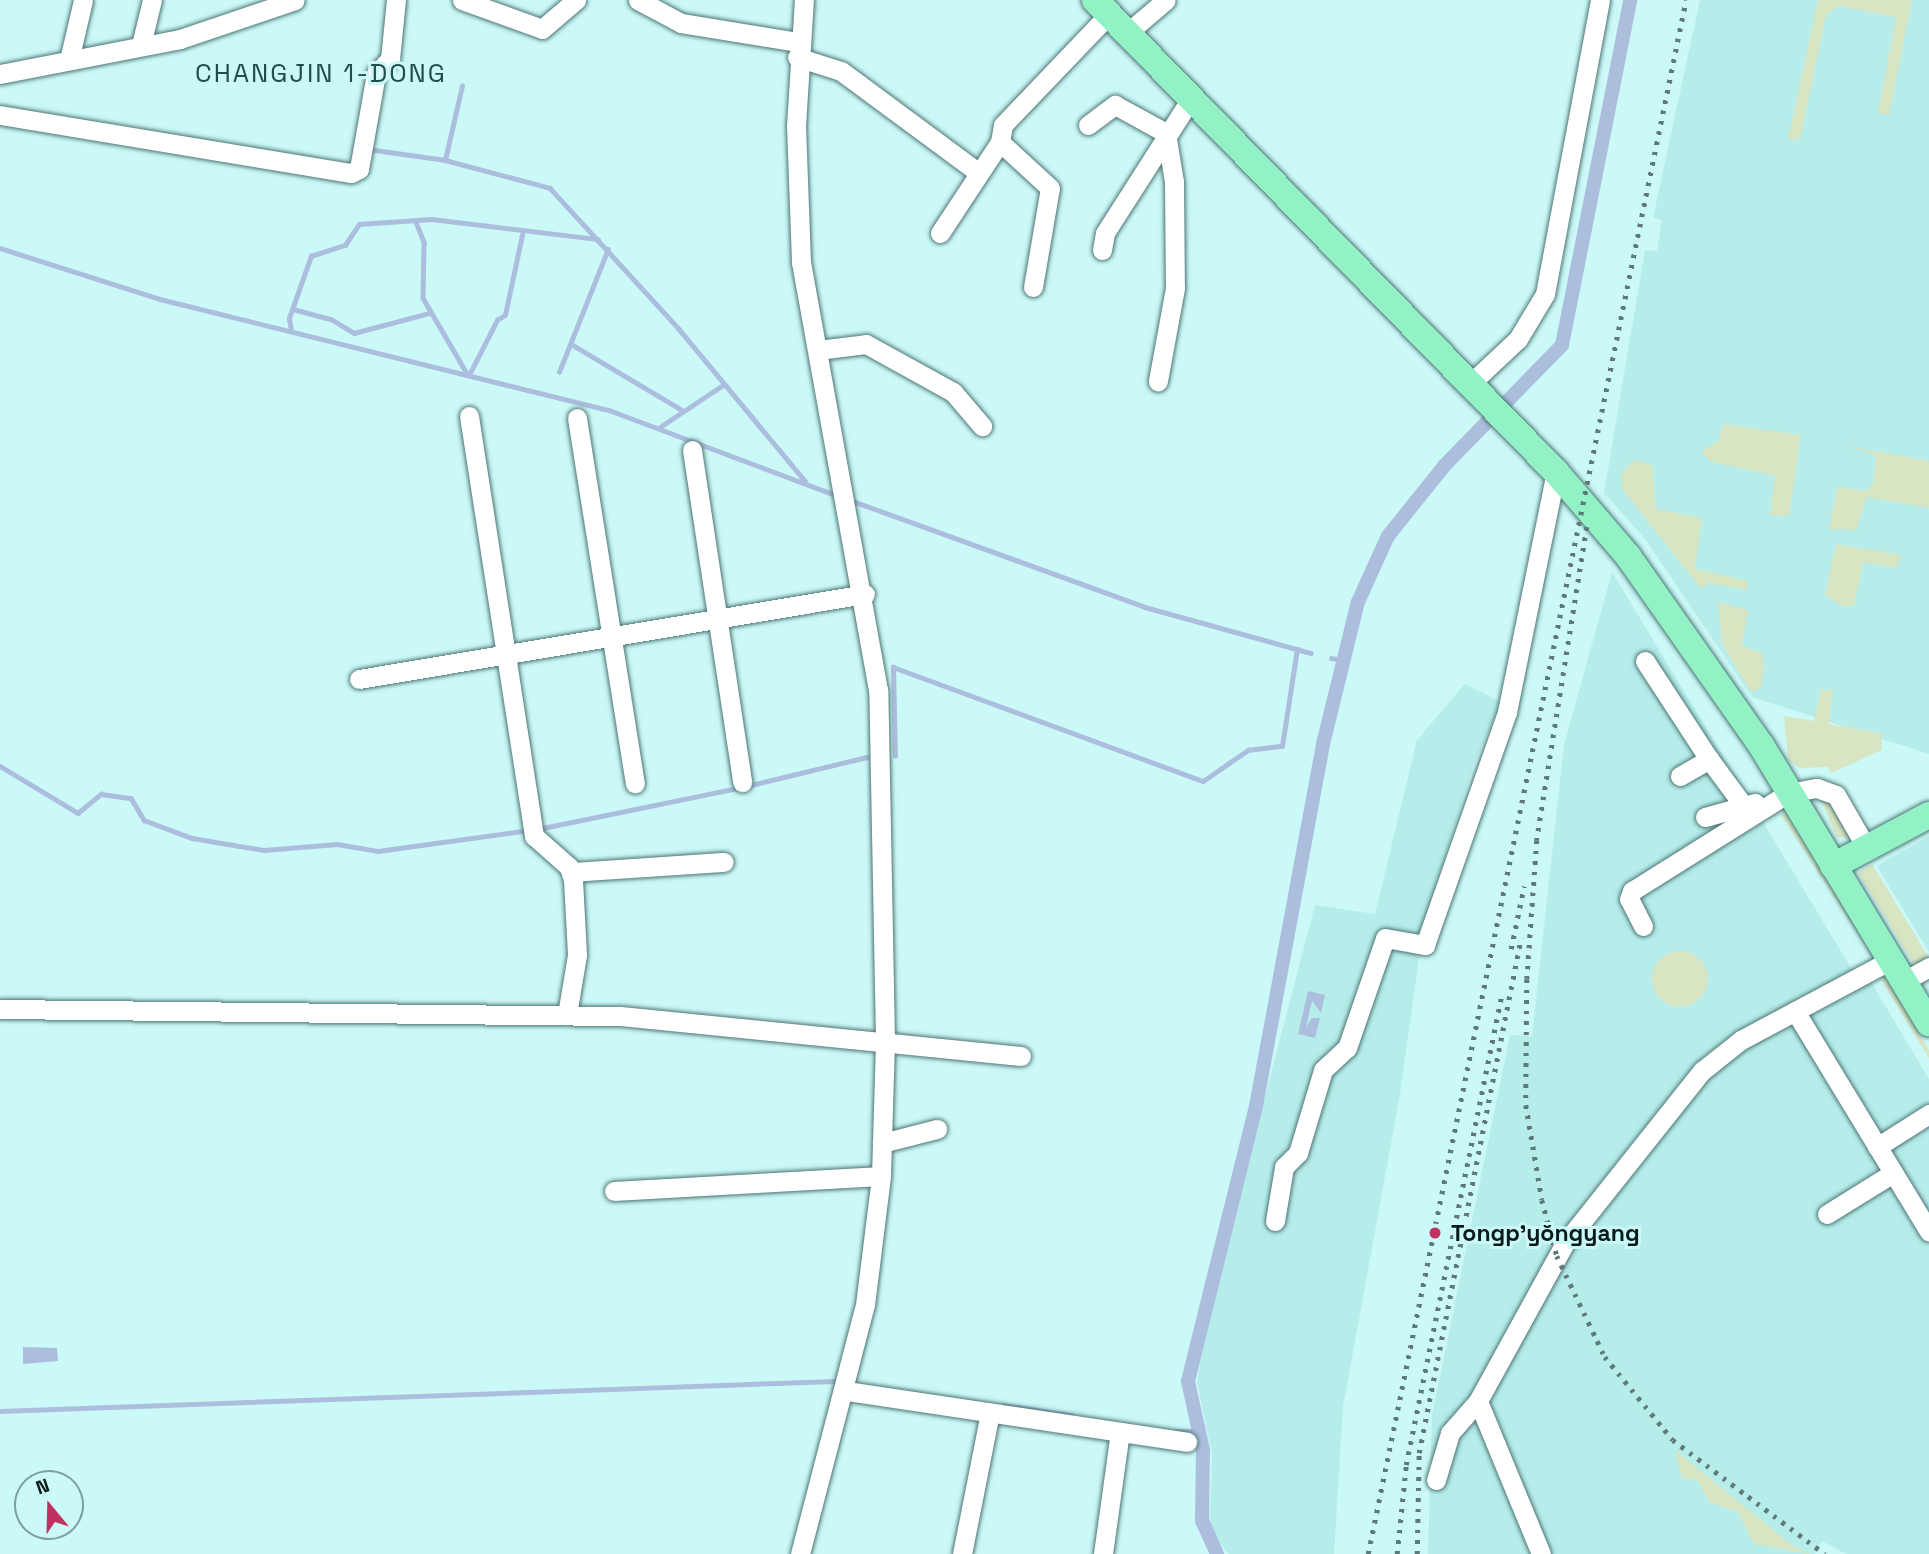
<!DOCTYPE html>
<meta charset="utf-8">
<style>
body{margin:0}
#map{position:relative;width:1929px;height:1554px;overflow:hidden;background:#cbf9f7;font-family:"Space Grotesk",sans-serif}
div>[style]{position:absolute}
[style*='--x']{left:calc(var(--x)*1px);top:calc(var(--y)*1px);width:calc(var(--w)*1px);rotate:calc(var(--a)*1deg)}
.built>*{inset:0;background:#b6edeb}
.green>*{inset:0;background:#d8e5c3}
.round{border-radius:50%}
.water>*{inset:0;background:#acbede}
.stream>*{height:4.5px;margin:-2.25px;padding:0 2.25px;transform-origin:2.25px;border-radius:2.25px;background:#acbede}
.canal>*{height:14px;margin:-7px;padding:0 7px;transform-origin:7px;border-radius:7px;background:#acbede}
.roads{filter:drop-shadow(0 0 2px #4c7574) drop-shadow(0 0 2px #4c7574)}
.minor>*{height:19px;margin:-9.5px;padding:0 9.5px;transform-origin:9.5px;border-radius:9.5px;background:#fff}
.major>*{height:26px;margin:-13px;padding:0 13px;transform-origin:13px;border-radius:13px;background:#92f1c5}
.rail>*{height:4.5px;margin-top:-2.25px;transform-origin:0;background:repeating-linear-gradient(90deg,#5d7a79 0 3.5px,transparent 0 10.5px)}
.dots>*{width:19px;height:19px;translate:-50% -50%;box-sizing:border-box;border:4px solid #cbf9f7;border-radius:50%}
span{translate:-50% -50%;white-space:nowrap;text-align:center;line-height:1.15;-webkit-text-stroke:6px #cbf9f7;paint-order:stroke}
.poi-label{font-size:23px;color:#0a1b1b;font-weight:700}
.left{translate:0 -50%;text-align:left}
.quarter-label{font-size:26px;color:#234c4b;letter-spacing:2px}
.north{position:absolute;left:14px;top:1470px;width:70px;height:70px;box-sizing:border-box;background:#cbf9f7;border:2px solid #7ea09f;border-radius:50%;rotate:341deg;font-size:19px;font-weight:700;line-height:28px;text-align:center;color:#0a1b1b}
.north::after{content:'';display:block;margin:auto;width:24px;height:32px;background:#bf315f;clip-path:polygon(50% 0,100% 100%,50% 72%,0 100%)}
</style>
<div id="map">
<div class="built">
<div style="clip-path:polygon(1700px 0,1929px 0,1929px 754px,1752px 697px,1645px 539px,1604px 493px,1645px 250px,1657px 251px,1662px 220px,1653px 218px)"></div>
<div style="clip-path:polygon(1612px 572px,1862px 986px,1871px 982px,1929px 1079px,1929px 1554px,1846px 1554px,1822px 1541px,1815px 1554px,1428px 1554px,1432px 1415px,1510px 1035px,1532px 1036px,1564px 745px)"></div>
<div style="clip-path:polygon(1465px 684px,1501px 702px,1473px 766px,1423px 929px,1400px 1094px,1343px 1407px,1334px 1554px,1229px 1554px,1210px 1531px,1212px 1454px,1197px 1382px,1211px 1303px,1315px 905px,1375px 914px,1417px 740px)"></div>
<div style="clip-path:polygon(1929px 836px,1929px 952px,1877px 866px)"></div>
</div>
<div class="green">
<div style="clip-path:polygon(1818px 0,1912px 0,1889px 115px,1878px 113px,1896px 17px,1839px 6px,1826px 15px,1800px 140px,1788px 139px)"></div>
<div style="clip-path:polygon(1724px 424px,1801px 435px,1789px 516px,1770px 515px,1775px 476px,1709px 461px,1702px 451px,1718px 441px)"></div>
<div style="clip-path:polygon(1847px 446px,1929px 461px,1929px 508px,1867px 497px,1856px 530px,1829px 529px,1837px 487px,1867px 491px,1873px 484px,1876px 455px)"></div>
<div style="clip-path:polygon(1634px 460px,1652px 465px,1656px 509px,1702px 518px,1695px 569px,1748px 581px,1747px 590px,1708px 583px,1701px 589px,1623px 490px,1621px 474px)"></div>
<div style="clip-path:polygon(1836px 544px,1901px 555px,1897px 568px,1863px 562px,1854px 606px,1842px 606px,1825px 595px)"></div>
<div style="clip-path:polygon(1718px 602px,1748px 610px,1742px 646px,1762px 653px,1764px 669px,1761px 688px,1751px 692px,1722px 644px)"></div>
<div style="clip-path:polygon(1821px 689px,1833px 691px,1829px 724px,1881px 733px,1882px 750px,1831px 773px,1828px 767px,1800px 768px,1788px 760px,1784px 716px,1814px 721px)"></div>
<div style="clip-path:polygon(1821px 800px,1832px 802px,1852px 839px,1837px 837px)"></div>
<div style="clip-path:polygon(1785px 813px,1872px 955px,1781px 815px)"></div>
<div style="clip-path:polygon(1872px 864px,1929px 958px,1915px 966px,1858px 873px)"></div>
<div class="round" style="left:1652px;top:951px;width:56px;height:56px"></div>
<div style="clip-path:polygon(1884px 975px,1929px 1050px,1929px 1058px,1880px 978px)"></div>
<div style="clip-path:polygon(1675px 1450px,1792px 1545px,1810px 1554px,1754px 1544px,1738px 1512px,1709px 1502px,1697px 1480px,1682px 1478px)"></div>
</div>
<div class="water">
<div style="clip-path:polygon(1308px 991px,1325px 995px,1321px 1013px,1312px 1001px,1306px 1027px,1312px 1018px,1320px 1018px,1315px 1038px,1298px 1034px)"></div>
<div style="clip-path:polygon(23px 1347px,57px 1348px,58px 1361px,23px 1364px)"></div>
</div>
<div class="stream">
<div style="--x:375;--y:150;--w:71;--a:8.1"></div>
<div style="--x:445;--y:160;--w:109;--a:14.9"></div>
<div style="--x:550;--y:188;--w:191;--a:47.5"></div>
<div style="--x:679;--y:329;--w:197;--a:50.3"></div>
<div style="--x:445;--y:160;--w:76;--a:-77.1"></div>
<div style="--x:416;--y:222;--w:22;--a:68"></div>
<div style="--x:424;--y:242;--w:56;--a:91"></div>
<div style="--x:423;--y:298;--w:89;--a:59.7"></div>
<div style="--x:0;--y:248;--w:168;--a:17.7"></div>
<div style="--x:160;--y:299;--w:463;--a:13.9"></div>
<div style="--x:609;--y:410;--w:241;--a:20.6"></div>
<div style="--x:293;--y:309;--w:39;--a:15"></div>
<div style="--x:331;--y:319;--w:27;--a:31"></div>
<div style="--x:354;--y:333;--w:78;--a:-14.9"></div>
<div style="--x:291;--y:331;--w:13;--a:-99"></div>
<div style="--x:289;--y:318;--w:66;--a:-70.5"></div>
<div style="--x:311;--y:256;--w:36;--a:-18"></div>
<div style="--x:345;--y:245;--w:25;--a:-56"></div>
<div style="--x:359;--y:224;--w:73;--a:-3.9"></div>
<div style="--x:432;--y:219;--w:167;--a:6.9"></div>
<div style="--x:571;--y:344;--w:131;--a:30.7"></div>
<div style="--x:559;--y:372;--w:132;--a:-68.3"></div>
<div style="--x:469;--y:375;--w:62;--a:-63"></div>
<div style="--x:497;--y:320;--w:9;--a:-32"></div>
<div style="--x:505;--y:315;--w:82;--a:-78"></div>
<div style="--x:660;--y:427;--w:76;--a:-33.7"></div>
<div style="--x:850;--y:500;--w:314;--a:19.9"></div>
<div style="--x:1145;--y:607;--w:172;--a:15.5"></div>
<div style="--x:1331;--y:658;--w:12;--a:9"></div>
<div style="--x:895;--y:756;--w:89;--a:-91.3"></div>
<div style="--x:893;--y:667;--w:330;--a:20.2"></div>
<div style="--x:1203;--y:781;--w:55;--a:-34.6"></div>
<div style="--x:1248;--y:750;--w:34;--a:-7"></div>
<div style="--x:1282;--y:746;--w:98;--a:-81.2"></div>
<div style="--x:0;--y:766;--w:91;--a:31.1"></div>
<div style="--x:78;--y:813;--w:30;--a:-40"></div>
<div style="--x:101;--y:794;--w:30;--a:8"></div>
<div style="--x:131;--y:798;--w:26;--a:59"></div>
<div style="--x:144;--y:820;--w:51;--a:20.6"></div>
<div style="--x:192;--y:838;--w:73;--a:9.5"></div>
<div style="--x:264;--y:850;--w:73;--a:-4.7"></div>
<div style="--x:337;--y:844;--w:42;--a:9.7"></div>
<div style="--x:378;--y:851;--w:152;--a:-7.9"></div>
<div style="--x:747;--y:786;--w:123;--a:-13.6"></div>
<div style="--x:538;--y:829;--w:204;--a:-11.6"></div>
<div style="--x:1003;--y:1405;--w:69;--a:8.4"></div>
<div style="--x:0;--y:1411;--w:836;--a:-2.06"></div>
<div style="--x:1176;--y:1431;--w:20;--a:0"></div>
</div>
<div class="canal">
<div style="--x:1217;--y:1554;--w:36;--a:-114"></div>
<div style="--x:1202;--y:1521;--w:71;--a:-89.2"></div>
<div style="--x:1203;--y:1450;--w:71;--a:-102.3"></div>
<div style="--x:1188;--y:1381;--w:283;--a:-76.1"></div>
<div style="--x:1256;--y:1106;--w:368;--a:-79.5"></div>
<div style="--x:1323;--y:744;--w:146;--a:-76.2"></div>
<div style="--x:1358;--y:602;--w:72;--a:-65.6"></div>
<div style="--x:1388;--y:536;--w:90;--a:-51.3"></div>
<div style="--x:1444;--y:466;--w:169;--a:-45.7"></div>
<div style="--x:1562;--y:345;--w:352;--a:-78.8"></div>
</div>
<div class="roads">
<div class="minor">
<div style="--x:462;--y:0;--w:85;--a:19.9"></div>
<div style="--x:542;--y:29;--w:45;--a:-40.5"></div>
<div style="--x:638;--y:0;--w:49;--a:28.1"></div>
<div style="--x:681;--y:23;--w:119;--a:9.2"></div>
<div style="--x:1126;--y:34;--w:52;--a:-40.4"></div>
<div style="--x:141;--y:45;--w:46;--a:-76.3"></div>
<div style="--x:70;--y:56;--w:57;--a:-76.9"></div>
<div style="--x:797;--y:57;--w:46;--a:17.7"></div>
<div style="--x:841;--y:71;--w:168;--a:36.5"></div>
<div style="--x:0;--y:74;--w:183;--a:-11"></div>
<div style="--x:180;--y:39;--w:121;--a:-18.7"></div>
<div style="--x:0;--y:115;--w:356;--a:9.4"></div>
<div style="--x:351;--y:173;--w:9;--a:-27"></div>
<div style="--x:359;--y:169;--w:97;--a:-79.9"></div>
<div style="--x:376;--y:74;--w:21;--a:-47"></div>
<div style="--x:390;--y:59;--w:59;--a:-84.2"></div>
<div style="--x:1088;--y:125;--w:34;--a:-37"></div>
<div style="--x:1115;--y:105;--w:58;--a:28.8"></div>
<div style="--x:1166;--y:133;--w:50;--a:80.7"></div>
<div style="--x:1174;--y:182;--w:106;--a:89.5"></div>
<div style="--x:1175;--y:288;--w:95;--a:100.4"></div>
<div style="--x:940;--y:233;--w:109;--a:-56.6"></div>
<div style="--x:1102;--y:250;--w:17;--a:-80"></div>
<div style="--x:1105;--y:233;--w:158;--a:-57.4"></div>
<div style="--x:1033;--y:287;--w:100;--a:-80.3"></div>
<div style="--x:1050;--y:188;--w:68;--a:-137.4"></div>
<div style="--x:1000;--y:142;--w:17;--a:-80"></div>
<div style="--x:1003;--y:125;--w:152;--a:-46.3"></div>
<div style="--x:818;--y:350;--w:48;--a:-7.1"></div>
<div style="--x:866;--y:344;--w:99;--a:28.9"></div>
<div style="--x:953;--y:392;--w:45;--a:49.5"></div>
<div style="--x:1469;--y:385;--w:67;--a:-43.2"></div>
<div style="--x:1518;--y:339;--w:52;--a:-59"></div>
<div style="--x:1545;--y:294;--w:299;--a:-79.4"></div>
<div style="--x:469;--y:416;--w:425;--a:81.2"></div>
<div style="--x:534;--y:836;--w:47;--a:41.5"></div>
<div style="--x:569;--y:867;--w:14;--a:73"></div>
<div style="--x:573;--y:880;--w:75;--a:86.9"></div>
<div style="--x:577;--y:955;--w:61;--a:99.5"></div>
<div style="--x:577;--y:418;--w:370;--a:81"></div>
<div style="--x:692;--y:450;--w:336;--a:81.4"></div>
<div style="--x:1645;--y:661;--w:117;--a:56.9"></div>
<div style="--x:359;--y:679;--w:513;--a:-9.54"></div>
<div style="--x:1680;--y:776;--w:34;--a:-30"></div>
<div style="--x:1709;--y:759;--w:57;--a:53.5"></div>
<div style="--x:1705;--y:817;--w:52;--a:-15.6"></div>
<div style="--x:572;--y:872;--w:152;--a:-3.8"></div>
<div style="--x:1643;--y:926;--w:30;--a:-117"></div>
<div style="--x:1629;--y:899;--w:9;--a:-69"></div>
<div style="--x:1632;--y:891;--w:184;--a:-32.1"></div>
<div style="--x:1788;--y:793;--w:29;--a:-10"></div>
<div style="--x:1817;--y:788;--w:20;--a:20"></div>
<div style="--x:1836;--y:795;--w:60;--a:60"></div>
<div style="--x:1904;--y:981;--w:29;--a:-29"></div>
<div style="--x:0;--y:1009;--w:620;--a:0.65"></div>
<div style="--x:620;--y:1016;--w:403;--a:5.7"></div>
<div style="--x:1795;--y:1011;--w:258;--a:58.7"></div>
<div style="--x:882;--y:1143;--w:57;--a:-14.3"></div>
<div style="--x:1877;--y:1147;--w:62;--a:-32.4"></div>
<div style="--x:614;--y:1191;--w:267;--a:-3.2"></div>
<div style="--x:1827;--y:1214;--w:78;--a:-31.8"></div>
<div style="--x:1275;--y:1221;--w:55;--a:-80.5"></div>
<div style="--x:1284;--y:1167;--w:20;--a:-45"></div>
<div style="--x:1298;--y:1153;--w:87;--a:-73.2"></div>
<div style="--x:1323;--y:1070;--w:33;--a:-43"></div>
<div style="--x:1347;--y:1048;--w:116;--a:-70.9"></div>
<div style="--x:1385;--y:938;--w:41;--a:9.9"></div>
<div style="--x:1425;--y:945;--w:247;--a:-70.6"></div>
<div style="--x:1507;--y:712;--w:245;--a:-78.5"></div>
<div style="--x:847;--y:1391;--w:344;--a:8.5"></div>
<div style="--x:1478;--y:1401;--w:165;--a:67.6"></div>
<div style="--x:1436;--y:1480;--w:49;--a:-73.4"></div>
<div style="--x:1450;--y:1433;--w:43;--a:-48.8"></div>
<div style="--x:1478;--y:1401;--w:180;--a:-61.2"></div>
<div style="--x:1565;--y:1243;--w:220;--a:-51.5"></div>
<div style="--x:1702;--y:1071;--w:50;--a:-38.5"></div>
<div style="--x:1741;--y:1040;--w:170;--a:-28.1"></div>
<div style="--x:800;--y:1554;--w:257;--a:-75.4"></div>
<div style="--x:865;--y:1305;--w:130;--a:-82.9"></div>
<div style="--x:881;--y:1176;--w:137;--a:-88.3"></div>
<div style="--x:885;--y:1039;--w:349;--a:-91.1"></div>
<div style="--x:878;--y:690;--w:435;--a:-100.2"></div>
<div style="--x:801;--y:262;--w:136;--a:-92.1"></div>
<div style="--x:796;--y:126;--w:126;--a:-86.4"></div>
<div style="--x:962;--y:1554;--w:144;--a:-78.8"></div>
<div style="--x:1103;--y:1554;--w:123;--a:-82.1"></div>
</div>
<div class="major">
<div style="--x:1095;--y:0;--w:660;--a:45.68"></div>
<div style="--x:1556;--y:472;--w:111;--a:49.4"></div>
<div style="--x:1628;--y:556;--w:231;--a:54.9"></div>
<div style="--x:1761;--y:745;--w:325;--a:58.9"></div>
<div style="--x:1833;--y:866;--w:109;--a:-28"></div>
</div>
</div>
<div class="rail">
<div style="--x:1587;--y:527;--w:317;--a:99.1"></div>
<div style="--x:1537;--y:840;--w:139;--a:94.1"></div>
<div style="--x:1527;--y:979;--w:126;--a:90.5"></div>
<div style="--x:1526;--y:1105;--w:96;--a:80.4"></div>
<div style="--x:1542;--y:1200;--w:58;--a:75"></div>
<div style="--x:1557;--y:1256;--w:112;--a:64.6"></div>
<div style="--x:1605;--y:1357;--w:107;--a:50.7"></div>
<div style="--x:1673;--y:1440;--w:190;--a:36.9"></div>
<div style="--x:1511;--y:949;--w:64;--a:-78.3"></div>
<div style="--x:1368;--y:1554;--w:1586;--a:-78.44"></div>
<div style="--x:1397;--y:1554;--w:89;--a:-84.2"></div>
<div style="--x:1406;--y:1465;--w:481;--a:-78.5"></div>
<div style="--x:1417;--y:1554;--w:101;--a:-88.9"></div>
<div style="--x:1419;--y:1453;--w:525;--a:-78.8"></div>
</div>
<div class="dots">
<div style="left:1435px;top:1233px;background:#bf315f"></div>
</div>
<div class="poi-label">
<span class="left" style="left:1451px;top:1233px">Tongp'yŏngyang</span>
</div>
<div class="quarter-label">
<span style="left:321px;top:74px">CHANGJIN 1-DONG</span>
</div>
<div class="north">N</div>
</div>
